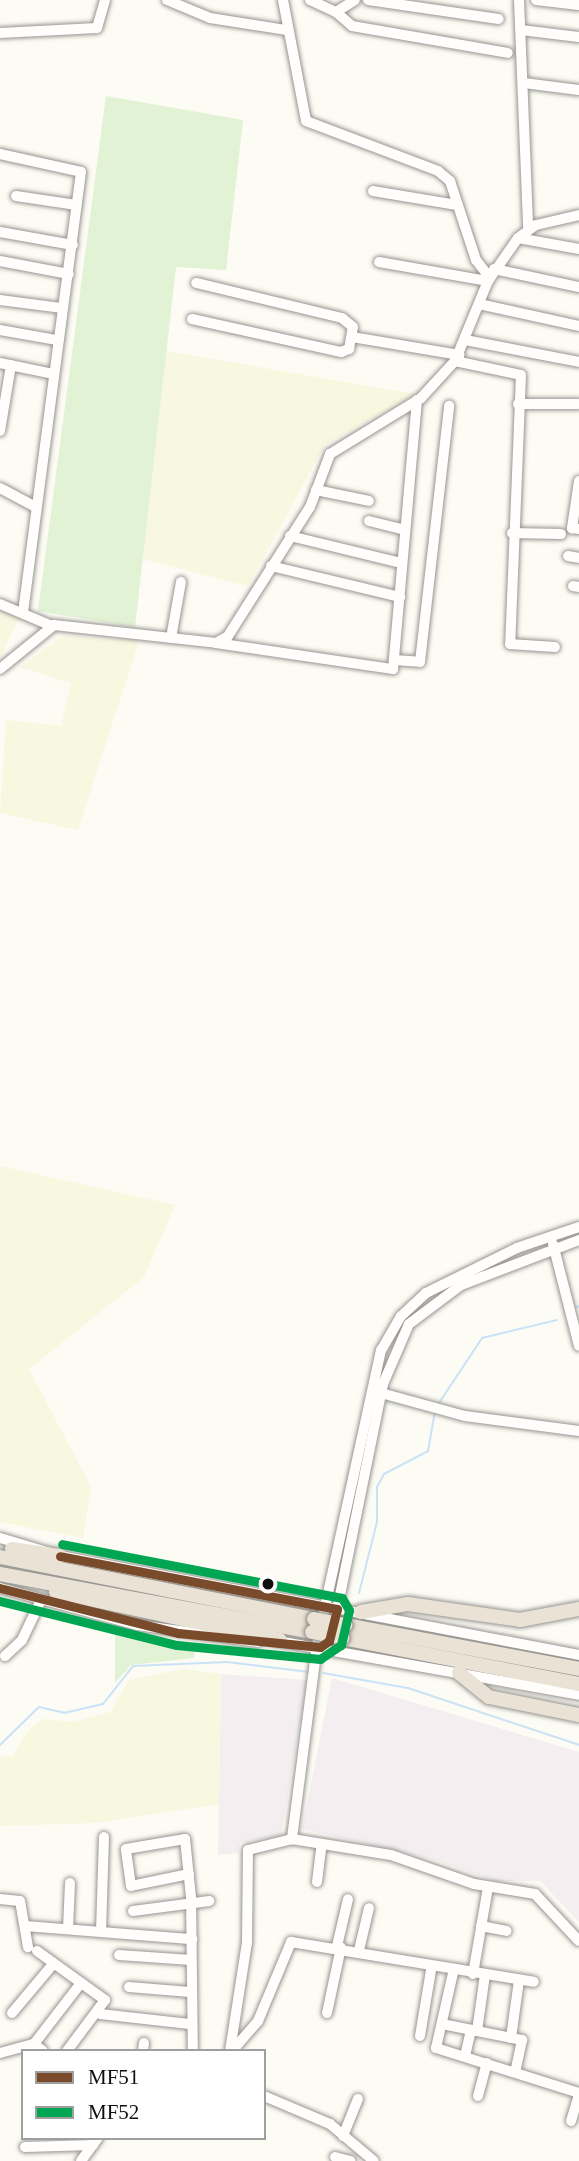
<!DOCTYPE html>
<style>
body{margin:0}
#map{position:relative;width:579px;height:2161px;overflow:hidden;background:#fcfbf4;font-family:"Times New Roman",serif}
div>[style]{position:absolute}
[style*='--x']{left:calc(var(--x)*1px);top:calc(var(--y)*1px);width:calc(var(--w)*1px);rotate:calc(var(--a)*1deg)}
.industrial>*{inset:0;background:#f4eef1}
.farmland>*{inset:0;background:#f8f8e0}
.green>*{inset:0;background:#e2f2d4}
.stream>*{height:2px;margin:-1px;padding:0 1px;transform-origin:1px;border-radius:1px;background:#cae2f7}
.roads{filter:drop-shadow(0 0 2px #969592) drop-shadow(0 0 2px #969592)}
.minor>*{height:10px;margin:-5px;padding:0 5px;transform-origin:5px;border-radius:5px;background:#fffefd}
.highway>*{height:14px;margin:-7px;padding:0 7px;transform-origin:7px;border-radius:7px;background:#eae2d5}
.bridges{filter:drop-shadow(0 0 2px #83837f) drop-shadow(0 0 2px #83837f)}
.highway-bridge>*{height:14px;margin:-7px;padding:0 7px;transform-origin:7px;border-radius:7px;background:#eae2d5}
.bus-1>*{height:9px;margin:-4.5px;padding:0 4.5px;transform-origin:4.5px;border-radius:4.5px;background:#7a4b2a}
.bus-2>*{height:9px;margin:-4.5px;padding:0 4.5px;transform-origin:4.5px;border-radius:4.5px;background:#00a651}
.dots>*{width:19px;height:19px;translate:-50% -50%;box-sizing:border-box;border:4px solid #fff;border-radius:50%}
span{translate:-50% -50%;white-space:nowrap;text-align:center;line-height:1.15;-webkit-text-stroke:7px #fff;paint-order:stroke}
.legend{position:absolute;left:21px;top:2049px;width:245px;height:91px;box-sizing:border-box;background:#fff;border:2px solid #9f9f9f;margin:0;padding:9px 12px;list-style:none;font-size:21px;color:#0f0f0f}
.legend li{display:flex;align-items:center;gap:14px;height:35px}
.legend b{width:35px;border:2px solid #9f9f9f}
</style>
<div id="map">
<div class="industrial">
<div style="clip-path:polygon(221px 1674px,307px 1680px,281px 1836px,240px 1843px,239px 1853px,218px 1855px)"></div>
<div style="clip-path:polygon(332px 1678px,579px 1752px,579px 1922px,540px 1881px,495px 1881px,432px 1859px,302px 1829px)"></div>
</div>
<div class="farmland">
<div style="clip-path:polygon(166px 351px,415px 394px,325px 445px,248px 586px,142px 559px)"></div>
<div style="clip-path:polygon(0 610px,20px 616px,0 658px)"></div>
<div style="clip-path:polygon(63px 636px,139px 641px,78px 830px,0 813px,6px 720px,61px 726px,71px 683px,20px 667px)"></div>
<div style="clip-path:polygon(0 1166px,175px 1205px,144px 1277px,29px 1369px,91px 1487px,83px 1538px,0 1522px)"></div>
<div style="clip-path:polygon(184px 1669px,221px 1674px,219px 1804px,96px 1823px,0 1826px,0 1757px,13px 1756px,26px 1733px,42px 1719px,73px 1722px,110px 1712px,129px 1680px)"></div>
</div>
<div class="green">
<div style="clip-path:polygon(106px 96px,243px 120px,226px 270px,176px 267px,135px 627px,38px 611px)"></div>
<div style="clip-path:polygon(115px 1629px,196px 1644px,194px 1658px,131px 1665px,115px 1683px)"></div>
</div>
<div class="stream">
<div style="--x:577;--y:1307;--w:2;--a:-27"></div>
<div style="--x:439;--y:1403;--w:78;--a:-56.5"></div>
<div style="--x:482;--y:1338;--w:77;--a:-13.5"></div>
<div style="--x:359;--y:1593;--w:73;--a:-75.8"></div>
<div style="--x:377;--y:1522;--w:35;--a:-90"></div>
<div style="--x:377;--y:1487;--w:15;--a:-62"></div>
<div style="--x:384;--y:1474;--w:50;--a:-27.6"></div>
<div style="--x:428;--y:1451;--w:41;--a:-80.1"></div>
<div style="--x:323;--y:1673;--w:86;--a:10"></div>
<div style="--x:408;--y:1688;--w:180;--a:18.4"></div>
<div style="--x:0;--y:1745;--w:54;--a:-44.3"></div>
<div style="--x:39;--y:1707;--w:26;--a:13"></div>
<div style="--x:64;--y:1713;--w:40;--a:-13"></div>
<div style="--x:103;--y:1704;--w:48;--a:-51.7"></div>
<div style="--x:133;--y:1666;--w:94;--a:-2.4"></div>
<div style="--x:227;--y:1662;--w:83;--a:7"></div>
</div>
<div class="roads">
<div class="minor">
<div style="--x:167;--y:0;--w:47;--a:22.7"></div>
<div style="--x:210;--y:18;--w:78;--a:8.9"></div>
<div style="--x:283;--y:0;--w:123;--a:79.2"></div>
<div style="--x:306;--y:121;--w:141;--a:20.7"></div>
<div style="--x:438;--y:171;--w:16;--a:40"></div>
<div style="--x:450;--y:181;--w:83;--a:71.8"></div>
<div style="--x:476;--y:260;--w:23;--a:52"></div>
<div style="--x:310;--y:0;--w:29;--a:25"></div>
<div style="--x:336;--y:12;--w:22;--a:-32"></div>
<div style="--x:368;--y:0;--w:132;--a:8.3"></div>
<div style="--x:519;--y:0;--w:229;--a:87.7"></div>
<div style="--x:536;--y:0;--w:43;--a:6.6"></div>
<div style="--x:336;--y:12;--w:21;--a:41"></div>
<div style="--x:352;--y:26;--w:158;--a:9.8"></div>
<div style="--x:521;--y:30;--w:58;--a:6.9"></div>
<div style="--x:0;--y:33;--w:97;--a:-3"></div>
<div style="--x:97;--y:28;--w:29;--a:-74"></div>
<div style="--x:524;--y:83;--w:55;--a:7.3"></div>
<div style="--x:0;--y:154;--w:83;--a:12.5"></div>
<div style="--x:81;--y:172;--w:442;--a:97.5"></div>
<div style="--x:373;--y:191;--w:85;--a:9.5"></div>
<div style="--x:16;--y:196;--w:61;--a:8.5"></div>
<div style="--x:0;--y:232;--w:74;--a:10.1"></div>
<div style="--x:518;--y:238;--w:62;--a:10.2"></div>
<div style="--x:0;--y:261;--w:70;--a:10.7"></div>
<div style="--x:379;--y:262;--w:111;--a:9.9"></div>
<div style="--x:494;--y:269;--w:87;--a:12"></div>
<div style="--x:0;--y:300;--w:63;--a:7.4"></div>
<div style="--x:479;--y:304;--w:102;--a:12.4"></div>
<div style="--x:192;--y:319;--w:153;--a:12.5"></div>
<div style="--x:341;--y:352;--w:9;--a:-21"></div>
<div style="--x:349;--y:349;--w:22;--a:-80"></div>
<div style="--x:353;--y:327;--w:14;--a:-141"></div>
<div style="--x:342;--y:318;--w:150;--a:-166.5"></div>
<div style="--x:0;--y:330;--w:58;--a:10"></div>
<div style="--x:352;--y:337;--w:109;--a:9.5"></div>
<div style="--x:465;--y:340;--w:116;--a:10.9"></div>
<div style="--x:455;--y:361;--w:67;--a:12"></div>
<div style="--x:521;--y:375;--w:269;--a:92.3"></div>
<div style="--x:510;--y:644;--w:45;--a:3.8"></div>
<div style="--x:0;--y:363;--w:54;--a:11.7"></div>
<div style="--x:518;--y:404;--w:60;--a:0"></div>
<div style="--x:0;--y:431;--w:67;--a:-80.5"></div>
<div style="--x:579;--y:481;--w:48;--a:98.5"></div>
<div style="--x:572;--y:528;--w:7;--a:8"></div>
<div style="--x:0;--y:488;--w:40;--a:28"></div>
<div style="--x:316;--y:490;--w:54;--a:11.7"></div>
<div style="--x:369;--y:521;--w:37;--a:14"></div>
<div style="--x:512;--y:533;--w:49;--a:1.2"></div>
<div style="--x:290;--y:536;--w:115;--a:13.6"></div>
<div style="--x:568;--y:556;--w:11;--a:10"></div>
<div style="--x:271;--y:566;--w:133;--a:13.5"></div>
<div style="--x:573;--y:586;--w:6;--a:9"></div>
<div style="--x:0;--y:604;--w:56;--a:22.9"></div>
<div style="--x:171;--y:638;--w:57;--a:-79.9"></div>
<div style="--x:216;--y:643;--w:179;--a:8.4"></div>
<div style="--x:393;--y:669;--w:270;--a:-84.9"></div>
<div style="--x:394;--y:660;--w:26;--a:4"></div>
<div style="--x:420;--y:662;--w:258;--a:-83.5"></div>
<div style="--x:0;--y:669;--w:70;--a:-39.2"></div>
<div style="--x:54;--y:625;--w:163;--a:6.3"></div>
<div style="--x:216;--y:643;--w:14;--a:-30"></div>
<div style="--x:228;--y:636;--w:153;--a:-57.6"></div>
<div style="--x:310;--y:507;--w:57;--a:-69.3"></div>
<div style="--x:330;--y:454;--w:107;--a:-31.6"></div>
<div style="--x:421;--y:398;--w:50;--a:-47.4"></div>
<div style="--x:455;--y:361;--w:87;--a:-67.6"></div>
<div style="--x:488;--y:281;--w:52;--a:-55.1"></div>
<div style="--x:518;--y:238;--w:22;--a:-36"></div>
<div style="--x:536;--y:225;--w:44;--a:-13.1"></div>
<div style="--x:579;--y:1227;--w:65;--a:161.3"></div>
<div style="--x:517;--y:1248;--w:102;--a:153.7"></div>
<div style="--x:426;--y:1293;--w:34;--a:137"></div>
<div style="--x:401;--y:1316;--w:39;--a:120"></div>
<div style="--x:381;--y:1350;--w:295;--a:102.3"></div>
<div style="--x:318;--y:1638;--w:203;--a:97.4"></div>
<div style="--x:292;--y:1839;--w:100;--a:9.2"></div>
<div style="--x:391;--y:1855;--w:88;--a:19.3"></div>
<div style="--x:474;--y:1884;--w:62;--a:9.3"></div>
<div style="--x:535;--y:1894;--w:64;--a:46.9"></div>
<div style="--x:553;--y:1244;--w:105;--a:75.7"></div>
<div style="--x:381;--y:1393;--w:87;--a:15.3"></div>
<div style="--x:465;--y:1416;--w:115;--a:7.5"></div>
<div style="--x:0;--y:1538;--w:63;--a:16.7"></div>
<div style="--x:60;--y:1556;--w:528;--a:10.8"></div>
<div style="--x:0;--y:1588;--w:142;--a:15.1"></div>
<div style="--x:137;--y:1625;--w:122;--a:8"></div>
<div style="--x:336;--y:1615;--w:236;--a:-78.5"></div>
<div style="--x:383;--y:1384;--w:65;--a:-66.6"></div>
<div style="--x:409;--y:1324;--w:65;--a:-36.9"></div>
<div style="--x:461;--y:1285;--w:126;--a:-20.9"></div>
<div style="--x:277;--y:1641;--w:307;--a:10.1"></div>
<div style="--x:5;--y:1656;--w:23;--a:-43"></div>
<div style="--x:22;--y:1640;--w:44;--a:-64.6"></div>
<div style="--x:189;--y:1874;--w:59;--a:168.3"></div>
<div style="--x:131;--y:1886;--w:37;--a:-98"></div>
<div style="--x:126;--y:1849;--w:60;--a:-9.6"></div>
<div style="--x:185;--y:1839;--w:58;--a:84.1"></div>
<div style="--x:191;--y:1897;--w:154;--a:89.3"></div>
<div style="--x:317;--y:1882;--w:38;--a:-83"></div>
<div style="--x:0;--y:1899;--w:20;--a:6"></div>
<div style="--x:20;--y:1901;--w:47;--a:80.1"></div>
<div style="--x:133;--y:1911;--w:77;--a:-7.5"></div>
<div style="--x:25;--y:1926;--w:168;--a:4.5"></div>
<div style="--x:481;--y:1926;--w:26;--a:11"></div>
<div style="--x:68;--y:1929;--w:46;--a:-87.5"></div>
<div style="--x:101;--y:1932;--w:95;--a:-88.2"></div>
<div style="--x:337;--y:1946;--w:48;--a:-76.8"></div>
<div style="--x:359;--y:1950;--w:43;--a:-76.6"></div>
<div style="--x:37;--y:1951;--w:84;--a:35.8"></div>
<div style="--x:105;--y:2000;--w:64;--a:126.7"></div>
<div style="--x:119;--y:1955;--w:72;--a:4"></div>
<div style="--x:453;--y:1973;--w:77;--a:102.8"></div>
<div style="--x:436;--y:2048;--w:150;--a:17.5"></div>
<div style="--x:473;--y:1974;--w:88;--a:-80.2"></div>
<div style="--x:129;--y:1987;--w:61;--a:4.7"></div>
<div style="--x:12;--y:2013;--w:65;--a:-50"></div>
<div style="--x:327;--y:2013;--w:67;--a:-78"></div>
<div style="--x:100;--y:2014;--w:90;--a:6.4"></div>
<div style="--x:442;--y:2024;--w:82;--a:11.3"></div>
<div style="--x:522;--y:2040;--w:33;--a:102"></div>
<div style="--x:477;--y:2031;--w:57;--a:-81.9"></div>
<div style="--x:420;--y:2036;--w:67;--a:-80.5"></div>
<div style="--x:511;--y:2038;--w:59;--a:-82.1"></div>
<div style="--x:34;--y:2044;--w:77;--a:-52.4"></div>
<div style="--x:143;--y:2051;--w:8;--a:-83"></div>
<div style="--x:230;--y:2051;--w:109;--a:-81.1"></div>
<div style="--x:247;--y:1943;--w:93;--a:-89.4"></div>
<div style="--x:248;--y:1850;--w:45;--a:-14"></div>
<div style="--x:232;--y:2051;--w:40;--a:-49"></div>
<div style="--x:258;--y:2021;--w:86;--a:-67.3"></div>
<div style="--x:291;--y:1942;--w:246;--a:9.3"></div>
<div style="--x:0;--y:2053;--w:35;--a:-15"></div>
<div style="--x:34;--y:2044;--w:11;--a:38"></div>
<div style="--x:465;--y:2056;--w:27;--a:-77"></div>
<div style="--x:264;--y:2096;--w:72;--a:23"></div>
<div style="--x:330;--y:2124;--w:57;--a:40.1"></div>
<div style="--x:478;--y:2096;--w:34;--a:-75"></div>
<div style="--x:571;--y:2121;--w:27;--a:-73"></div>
<div style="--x:343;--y:2136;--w:40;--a:-68"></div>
<div style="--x:25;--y:2147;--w:68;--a:-1.7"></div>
<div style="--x:335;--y:2157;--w:16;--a:15"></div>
<div style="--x:81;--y:2161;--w:29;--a:-54"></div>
</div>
<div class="highway">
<div style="--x:12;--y:1549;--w:49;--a:8.3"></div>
<div style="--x:0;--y:1557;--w:320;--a:11.2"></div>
<div style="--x:0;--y:1574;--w:317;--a:10.5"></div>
<div style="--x:56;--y:1592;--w:229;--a:12.1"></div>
<div style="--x:361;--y:1612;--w:48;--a:-9.7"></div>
<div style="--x:408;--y:1604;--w:113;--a:8.1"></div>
<div style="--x:520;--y:1620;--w:60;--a:-10.6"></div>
<div style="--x:345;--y:1625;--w:238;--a:10.6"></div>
<div style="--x:342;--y:1638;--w:241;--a:11"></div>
<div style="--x:459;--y:1673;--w:38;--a:39"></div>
<div style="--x:489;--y:1697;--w:92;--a:11.3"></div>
</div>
</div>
<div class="bridges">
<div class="highway-bridge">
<div style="--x:314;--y:1619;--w:32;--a:11"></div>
<div style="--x:312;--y:1632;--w:31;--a:11"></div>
</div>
</div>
<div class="bus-1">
<div style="--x:0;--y:1588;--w:184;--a:14.2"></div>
<div style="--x:178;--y:1633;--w:143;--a:5.6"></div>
<div style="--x:320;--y:1647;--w:11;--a:-34"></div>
<div style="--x:329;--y:1641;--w:33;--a:-76"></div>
<div style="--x:337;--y:1609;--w:282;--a:-169.2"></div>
</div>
<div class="bus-2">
<div style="--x:0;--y:1601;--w:182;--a:14"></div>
<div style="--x:177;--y:1645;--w:144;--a:5.6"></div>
<div style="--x:320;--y:1659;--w:25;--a:-34"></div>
<div style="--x:341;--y:1645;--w:36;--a:-77"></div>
<div style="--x:349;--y:1610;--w:14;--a:-120"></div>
<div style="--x:342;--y:1598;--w:285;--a:-169.1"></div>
</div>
<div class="dots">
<div style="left:268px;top:1584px;background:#0f0f0f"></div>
</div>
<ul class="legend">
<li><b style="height:9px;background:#7a4b2a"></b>MF51</li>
<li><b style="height:9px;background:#00a651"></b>MF52</li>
</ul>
</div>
